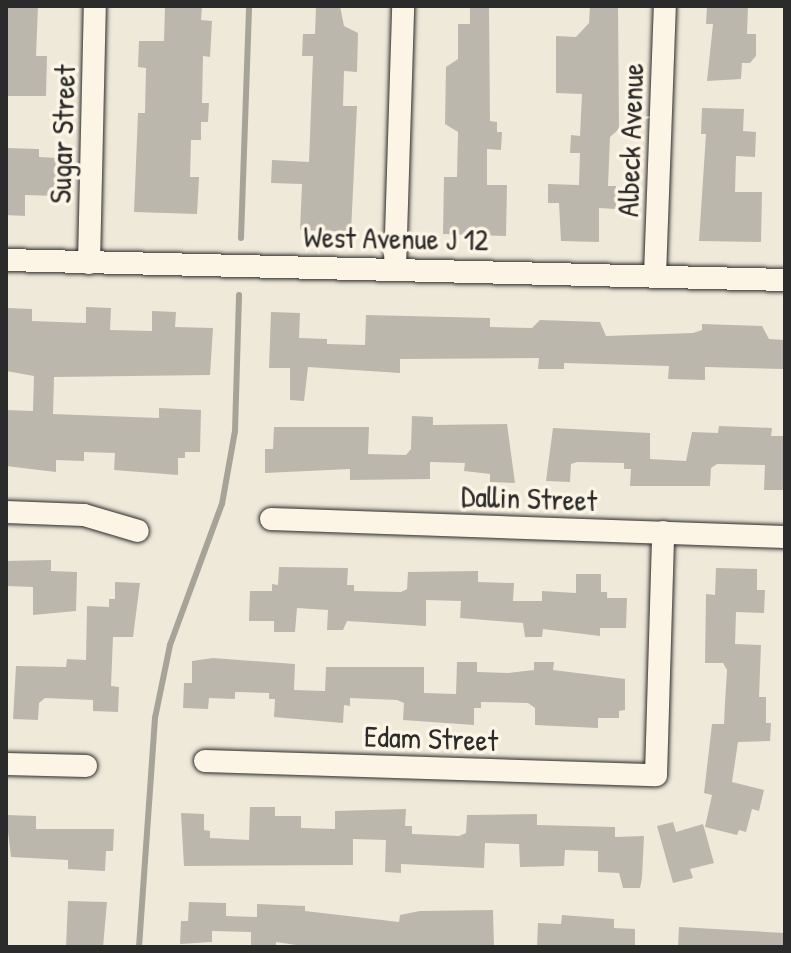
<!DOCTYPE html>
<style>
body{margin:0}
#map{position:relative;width:791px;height:953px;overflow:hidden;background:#efe9da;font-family:"Patrick Hand",sans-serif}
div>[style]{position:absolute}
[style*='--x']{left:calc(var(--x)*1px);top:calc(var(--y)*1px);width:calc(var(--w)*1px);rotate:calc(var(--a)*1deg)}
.stream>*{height:6px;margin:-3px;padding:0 3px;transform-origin:3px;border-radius:3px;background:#a6a399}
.building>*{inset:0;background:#bcb7ac}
.roads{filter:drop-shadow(0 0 2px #2b2b2b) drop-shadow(0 0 2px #2b2b2b)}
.minor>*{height:22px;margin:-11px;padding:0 11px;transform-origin:11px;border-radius:11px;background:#fcf5e5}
span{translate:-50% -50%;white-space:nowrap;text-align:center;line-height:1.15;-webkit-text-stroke:7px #fcf5e5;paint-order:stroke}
.street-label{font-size:30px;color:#2b2b2b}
.frame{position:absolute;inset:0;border:8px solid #2b2b2b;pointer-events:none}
</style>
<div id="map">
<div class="stream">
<div style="--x:241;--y:238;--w:232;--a:-88"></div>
<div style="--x:139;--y:947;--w:230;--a:-86"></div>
<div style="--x:155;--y:718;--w:75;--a:-78.4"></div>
<div style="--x:170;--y:645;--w:150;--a:-69.8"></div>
<div style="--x:222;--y:504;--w:74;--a:-79.9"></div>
<div style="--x:235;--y:431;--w:136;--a:-88.3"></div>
</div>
<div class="building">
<div style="clip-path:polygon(6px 6px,38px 6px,36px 56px,47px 56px,46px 96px,6px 96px)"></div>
<div style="clip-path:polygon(165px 6px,202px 6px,201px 20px,212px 21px,210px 57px,203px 56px,202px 103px,209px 103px,208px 122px,201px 122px,201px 140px,191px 140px,190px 177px,199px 177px,197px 214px,134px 212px,138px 113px,145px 113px,146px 68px,138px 67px,139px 41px,164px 41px)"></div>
<div style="clip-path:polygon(316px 6px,340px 6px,344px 26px,358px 33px,357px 72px,344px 71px,343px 106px,357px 106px,351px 232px,300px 230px,302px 184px,271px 183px,272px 160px,309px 162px,313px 56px,302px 56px,303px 34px,315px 34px)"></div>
<div style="clip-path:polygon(470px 6px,489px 6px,490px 121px,497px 122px,497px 132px,502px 132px,501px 150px,487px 149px,487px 185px,507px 185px,506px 236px,443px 234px,444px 177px,457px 177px,458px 132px,445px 124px,446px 67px,458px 59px,458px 24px,470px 24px)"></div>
<div style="clip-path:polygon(590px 6px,618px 6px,619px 129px,610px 137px,608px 186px,616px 186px,616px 209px,599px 208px,599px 242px,561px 241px,559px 203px,548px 203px,548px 184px,579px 185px,580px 153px,570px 153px,571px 135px,580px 136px,582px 94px,556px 93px,556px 36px,576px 37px,589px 23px)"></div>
<div style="clip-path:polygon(707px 6px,748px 6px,747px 34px,756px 34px,756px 56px,750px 63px,742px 63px,741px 79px,707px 81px,713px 24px,706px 24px)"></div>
<div style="clip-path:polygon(702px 108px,744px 109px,743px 131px,756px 132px,755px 157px,736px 156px,735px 192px,762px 192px,761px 242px,699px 241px,706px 134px,701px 134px)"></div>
<div style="clip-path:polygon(6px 148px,39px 149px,39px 157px,58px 158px,56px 196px,25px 195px,25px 216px,6px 215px)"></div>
<div style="clip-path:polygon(86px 307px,111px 308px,110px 330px,152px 331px,152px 311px,176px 312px,175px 327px,213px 328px,210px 375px,54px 377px,53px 414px,159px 418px,159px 408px,201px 410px,200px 452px,185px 452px,185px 458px,178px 458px,178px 475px,114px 470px,115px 453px,84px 452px,84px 461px,56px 460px,56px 472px,6px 466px,6px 410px,33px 411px,34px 376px,6px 371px,6px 308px,32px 309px,32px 321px,86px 323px)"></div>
<div style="clip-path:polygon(271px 312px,300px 313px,299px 338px,327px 339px,327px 344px,365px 345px,366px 315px,490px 318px,490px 327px,532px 328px,540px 320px,600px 322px,606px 336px,693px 333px,702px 330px,702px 324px,762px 326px,769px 339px,785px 340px,785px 369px,705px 367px,705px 380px,668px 379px,669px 366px,564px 363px,564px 369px,538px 369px,539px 358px,400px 359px,400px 373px,308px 367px,304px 401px,290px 400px,290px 368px,269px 368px)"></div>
<div style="clip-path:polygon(412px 416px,433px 417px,433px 425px,507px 424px,515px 483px,490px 482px,490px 474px,464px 471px,465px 463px,430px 462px,430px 479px,350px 480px,350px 469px,265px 473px,265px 449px,273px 449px,274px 427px,369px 427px,368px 454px,406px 455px,411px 449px)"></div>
<div style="clip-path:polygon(719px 426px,772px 428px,771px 436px,785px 436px,785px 490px,764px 490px,765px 465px,717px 464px,711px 468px,710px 486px,630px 486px,631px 469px,624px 469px,624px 463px,577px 462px,571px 464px,570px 482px,546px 481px,553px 428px,650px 433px,650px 459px,686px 461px,692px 432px,718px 433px)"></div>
<div style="clip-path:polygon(51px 560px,51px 571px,77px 572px,76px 611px,33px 615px,33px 587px,6px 586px,6px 561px)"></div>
<div style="clip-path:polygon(279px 567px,348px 568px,347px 585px,354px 585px,354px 591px,401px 592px,407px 589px,408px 572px,478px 571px,478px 582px,514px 583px,513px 601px,542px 601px,542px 591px,576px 593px,576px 574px,601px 574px,601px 592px,607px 592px,607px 598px,627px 598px,626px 628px,600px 628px,600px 636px,543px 629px,542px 637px,525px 637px,523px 623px,460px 618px,461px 601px,426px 600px,426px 626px,347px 621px,343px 630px,327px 630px,328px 610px,297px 608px,295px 632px,274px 632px,274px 621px,249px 621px,250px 591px,272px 591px,272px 584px,278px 585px)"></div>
<div style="clip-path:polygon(716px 568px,757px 569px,757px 590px,765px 590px,764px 613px,736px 612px,735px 644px,761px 645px,759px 697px,766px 697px,766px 723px,771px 723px,770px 741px,738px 742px,732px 782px,764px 790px,759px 811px,752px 809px,746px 832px,739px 830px,737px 835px,705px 827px,712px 795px,704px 793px,712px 724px,724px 724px,725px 702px,727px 670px,723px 663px,705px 663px,706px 594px,715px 595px)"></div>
<div style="clip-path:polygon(115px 582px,140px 583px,133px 637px,113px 637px,111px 686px,119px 687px,118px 712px,93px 711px,93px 700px,45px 698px,39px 703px,38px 720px,13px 719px,16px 666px,66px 667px,67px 659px,86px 660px,87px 606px,109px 607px,109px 599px,115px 599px)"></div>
<div style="clip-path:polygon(213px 658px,295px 664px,294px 690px,325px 691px,326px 667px,424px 667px,424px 693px,456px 694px,457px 662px,477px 662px,477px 672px,508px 673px,534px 670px,534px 662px,554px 662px,553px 670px,625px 679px,625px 710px,619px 711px,619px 718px,598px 718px,598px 728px,535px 725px,535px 708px,528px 703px,481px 702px,481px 708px,474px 708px,474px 725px,403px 720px,404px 703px,397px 700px,350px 698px,350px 706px,344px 705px,343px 723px,274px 717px,275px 699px,269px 699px,269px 693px,235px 692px,235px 699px,209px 698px,208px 709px,183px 708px,184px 683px,192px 683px,192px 661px)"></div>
<div style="clip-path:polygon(250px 807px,275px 807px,275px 816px,301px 816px,301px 828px,335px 829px,335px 811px,406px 809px,405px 826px,412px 826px,412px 834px,459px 836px,466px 833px,467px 815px,537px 814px,537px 825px,615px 827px,615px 837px,644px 836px,642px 878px,640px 888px,623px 888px,619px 873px,598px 872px,598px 851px,565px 850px,564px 866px,520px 867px,519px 844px,485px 843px,484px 868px,401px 864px,401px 873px,385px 872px,386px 840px,353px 839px,353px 865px,184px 866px,181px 813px,204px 814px,204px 830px,210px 831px,210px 838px,249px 840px)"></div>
<div style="clip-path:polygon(6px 815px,36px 816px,36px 829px,114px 829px,113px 851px,106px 851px,105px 871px,68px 869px,68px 860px,11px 857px)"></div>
<div style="clip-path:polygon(673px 822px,676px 832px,703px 824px,714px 863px,690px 869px,693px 878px,673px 883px,657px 826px)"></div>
<div style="clip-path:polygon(68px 901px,107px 902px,103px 947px,66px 947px)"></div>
<div style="clip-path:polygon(189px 902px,226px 903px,226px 916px,257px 917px,257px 904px,305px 906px,305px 911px,399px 922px,400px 915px,420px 911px,493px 910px,494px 947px,310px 947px,276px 942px,276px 947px,251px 947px,251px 932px,212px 931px,212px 942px,180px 944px,181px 921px,188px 921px)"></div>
<div style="clip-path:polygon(562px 915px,614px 919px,614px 928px,635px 929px,635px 947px,537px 947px,538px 923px,561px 924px)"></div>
<div style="clip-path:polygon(679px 927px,785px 933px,785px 947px,678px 947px)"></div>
</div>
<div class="roads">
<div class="minor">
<div style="--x:6;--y:260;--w:779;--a:1.47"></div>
<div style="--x:89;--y:263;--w:257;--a:-88.7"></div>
<div style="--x:395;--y:267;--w:261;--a:-88.2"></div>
<div style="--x:655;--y:275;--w:269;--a:-87.9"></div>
<div style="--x:6;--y:512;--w:78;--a:2.2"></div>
<div style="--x:84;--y:515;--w:56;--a:16.5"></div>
<div style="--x:271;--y:519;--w:514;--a:2.01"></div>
<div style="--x:205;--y:761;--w:451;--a:1.8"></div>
<div style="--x:656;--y:775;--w:243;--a:-88.3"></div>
<div style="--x:6;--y:764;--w:80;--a:1.4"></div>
</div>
</div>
<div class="street-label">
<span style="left:62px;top:134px;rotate:-88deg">Sugar Street</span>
<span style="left:630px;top:140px;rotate:-88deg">Albeck Avenue</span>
<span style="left:396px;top:238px;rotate:1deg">West Avenue J 12</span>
<span style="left:529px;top:498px;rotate:2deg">Dallin Street</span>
<span style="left:431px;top:738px;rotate:2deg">Edam Street</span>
</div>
<div class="frame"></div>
</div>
